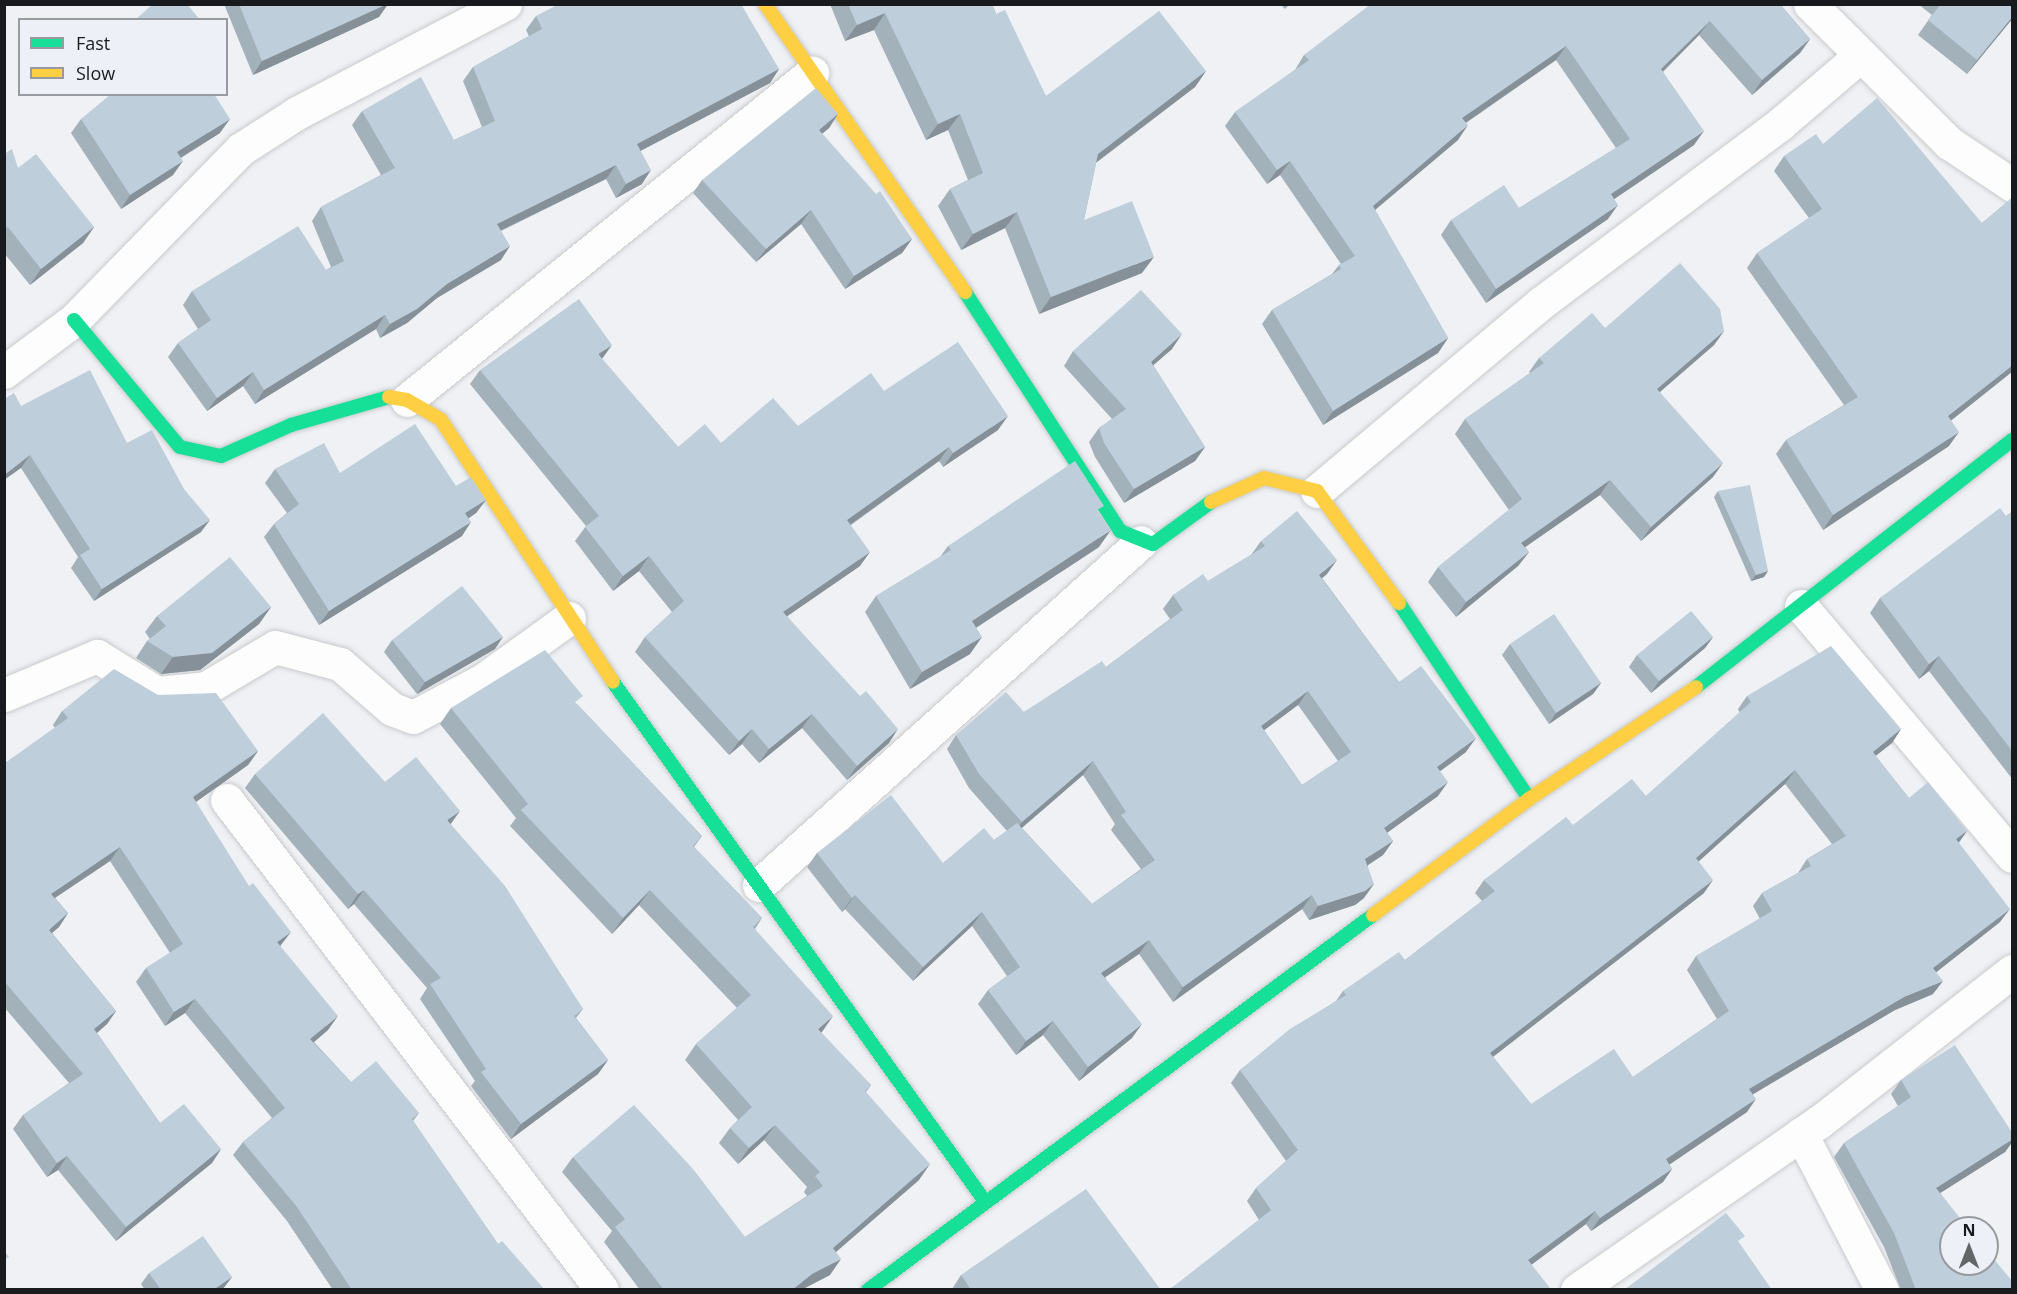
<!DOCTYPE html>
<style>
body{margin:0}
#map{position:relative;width:2017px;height:1294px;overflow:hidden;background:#eff1f4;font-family:"Open Sans",sans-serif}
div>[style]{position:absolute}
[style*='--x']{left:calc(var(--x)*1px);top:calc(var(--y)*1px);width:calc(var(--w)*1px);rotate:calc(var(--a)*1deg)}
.roads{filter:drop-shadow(0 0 2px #c8cacc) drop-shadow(0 0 2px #c8cacc)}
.street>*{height:33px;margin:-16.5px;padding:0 16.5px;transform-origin:16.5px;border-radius:16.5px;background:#fdfdfd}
.fast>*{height:14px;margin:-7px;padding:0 7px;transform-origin:7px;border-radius:7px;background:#16e098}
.slow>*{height:14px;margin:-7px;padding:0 7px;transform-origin:7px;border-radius:7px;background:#ffcf43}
.wall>*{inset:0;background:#a3b1bb}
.shaded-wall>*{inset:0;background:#859099}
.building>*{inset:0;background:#beceda}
span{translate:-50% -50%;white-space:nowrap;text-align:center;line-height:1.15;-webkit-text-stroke:5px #edf0f6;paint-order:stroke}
.frame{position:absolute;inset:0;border:6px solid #191a1d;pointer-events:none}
.legend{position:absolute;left:18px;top:18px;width:210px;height:78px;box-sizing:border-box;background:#edf0f6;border:2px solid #989a9f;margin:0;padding:8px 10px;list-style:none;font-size:18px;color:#191a1d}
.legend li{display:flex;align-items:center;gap:12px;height:30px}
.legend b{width:30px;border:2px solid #989a9f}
.north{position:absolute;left:1939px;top:1216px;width:60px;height:60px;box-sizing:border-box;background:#edf0f6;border:2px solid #989a9f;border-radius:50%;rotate:0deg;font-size:16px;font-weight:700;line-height:24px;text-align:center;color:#191a1d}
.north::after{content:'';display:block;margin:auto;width:21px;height:27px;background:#646568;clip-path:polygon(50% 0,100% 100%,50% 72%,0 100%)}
</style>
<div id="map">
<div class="roads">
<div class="street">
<div style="--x:1810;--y:4;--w:197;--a:45"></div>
<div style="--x:1949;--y:143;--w:76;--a:33.7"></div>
<div style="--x:4;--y:372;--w:87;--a:-36.6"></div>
<div style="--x:74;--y:320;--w:239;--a:-45.7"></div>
<div style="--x:241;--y:149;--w:67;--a:-32.7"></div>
<div style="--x:297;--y:113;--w:235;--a:-27.7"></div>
<div style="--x:407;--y:400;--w:521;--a:-38.92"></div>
<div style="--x:1317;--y:491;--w:292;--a:-40"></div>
<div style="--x:1541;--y:303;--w:299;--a:-36.8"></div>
<div style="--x:1780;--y:124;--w:106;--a:-40.4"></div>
<div style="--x:1801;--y:606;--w:327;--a:49.8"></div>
<div style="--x:4;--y:695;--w:101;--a:-22.8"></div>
<div style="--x:97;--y:656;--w:70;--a:31.7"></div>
<div style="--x:157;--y:693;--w:49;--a:-5.8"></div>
<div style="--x:206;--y:688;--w:80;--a:-30.7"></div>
<div style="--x:275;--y:647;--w:67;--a:14.7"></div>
<div style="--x:340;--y:664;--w:69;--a:40.9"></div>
<div style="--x:392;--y:709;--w:22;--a:21"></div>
<div style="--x:413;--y:717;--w:79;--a:-27.9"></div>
<div style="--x:483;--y:680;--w:106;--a:-35.8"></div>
<div style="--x:227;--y:800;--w:617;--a:52.57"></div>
<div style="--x:759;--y:885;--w:513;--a:-41.92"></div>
<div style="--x:1801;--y:1134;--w:176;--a:62.6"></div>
<div style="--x:1577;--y:1290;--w:295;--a:-34.8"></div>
<div style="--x:1819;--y:1122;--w:245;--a:-38"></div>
</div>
<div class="fast">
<div style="--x:965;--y:292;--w:285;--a:57"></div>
<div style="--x:1120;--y:531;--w:35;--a:22"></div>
<div style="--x:1153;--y:544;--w:72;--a:-35.9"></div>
<div style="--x:74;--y:320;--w:165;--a:50.2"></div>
<div style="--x:180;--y:447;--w:42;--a:12.4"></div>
<div style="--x:221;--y:456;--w:77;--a:-23.9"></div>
<div style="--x:291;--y:425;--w:102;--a:-15.9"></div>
<div style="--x:1399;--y:603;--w:235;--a:56.4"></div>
<div style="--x:613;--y:682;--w:637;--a:54.39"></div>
<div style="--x:1696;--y:687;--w:401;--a:-38"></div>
<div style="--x:868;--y:1290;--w:629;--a:-36.6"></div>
</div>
<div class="slow">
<div style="--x:765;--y:4;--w:351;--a:55.2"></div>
<div style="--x:389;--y:397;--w:18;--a:9"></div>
<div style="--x:407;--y:400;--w:39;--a:30"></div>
<div style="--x:441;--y:420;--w:313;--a:56.7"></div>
<div style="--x:1211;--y:502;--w:58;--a:-24.4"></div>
<div style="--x:1264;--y:478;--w:55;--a:13.8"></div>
<div style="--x:1317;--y:491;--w:139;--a:53.8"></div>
<div style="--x:1373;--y:915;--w:194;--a:-36.6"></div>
<div style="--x:1529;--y:799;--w:201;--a:-33.8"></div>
</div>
</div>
<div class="wall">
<div style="clip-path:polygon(224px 4px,388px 4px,379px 17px,253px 75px)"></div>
<div style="clip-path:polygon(830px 4px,992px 4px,996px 14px,1046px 96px,1206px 71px,1195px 87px,1096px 163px,1084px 220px,1142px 273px,1039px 314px,1005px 228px,961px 250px,938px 206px,950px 189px,968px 180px,948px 130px,926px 140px,874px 30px,845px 41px)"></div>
<div style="clip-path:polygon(1280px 4px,1290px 4px,1285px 9px)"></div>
<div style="clip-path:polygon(1780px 4px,1810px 39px,1800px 53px,1752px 95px,1699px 35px,1663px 72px,1694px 145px,1614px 199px,1608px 219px,1486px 303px,1441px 235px,1451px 220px,1519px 208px,1616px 148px,1556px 60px,1466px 123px,1458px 140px,1375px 210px,1448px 338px,1438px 353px,1323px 425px,1262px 324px,1272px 310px,1332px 274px,1339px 265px,1341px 264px,1280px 175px,1267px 184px,1225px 126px,1235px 112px,1295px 70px,1304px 55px)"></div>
<div style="clip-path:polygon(1918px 4px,2013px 4px,2013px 18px,1967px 74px,1918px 35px,1932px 15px)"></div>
<div style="clip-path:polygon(604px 6px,779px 69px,770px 83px,640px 151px,642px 184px,616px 198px,606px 179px,501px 231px,501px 260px,437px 298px,407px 323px,380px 338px,376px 329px,255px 404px,243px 386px,207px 411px,168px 357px,178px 343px,198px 329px,183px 305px,192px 291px,326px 270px,331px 267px,312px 221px,321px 207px,381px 175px,352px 125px,362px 111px,454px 140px,482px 127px,463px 81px,473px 67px,529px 36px,526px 30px,536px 16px)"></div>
<div style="clip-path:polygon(838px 114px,829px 128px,822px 134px,912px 239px,902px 253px,845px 289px,801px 224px,756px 262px,693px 193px,702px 180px)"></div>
<div style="clip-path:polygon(81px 119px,220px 133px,181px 158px,173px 175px,121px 209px,71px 133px)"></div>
<div style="clip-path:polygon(1823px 144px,1982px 223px,2013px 197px,2013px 371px,1950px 421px,1949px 446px,1823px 530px,1776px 454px,1786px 440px,1844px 405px,1747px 268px,1757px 253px,1809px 218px,1774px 171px,1784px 156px)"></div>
<div style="clip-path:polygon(4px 154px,18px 168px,94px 227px,83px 243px,30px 285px,4px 253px)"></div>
<div style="clip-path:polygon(1605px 328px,1724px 331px,1714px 345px,1660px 392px,1713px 477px,1641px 541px,1600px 495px,1525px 547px,1529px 552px,1518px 566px,1456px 617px,1428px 582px,1438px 567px,1509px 510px,1455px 434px,1465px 419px,1530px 373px,1529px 372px,1539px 358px)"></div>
<div style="clip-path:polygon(1172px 349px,1153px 365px,1205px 447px,1195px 461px,1124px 503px,1095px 457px,1089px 442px,1099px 428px,1112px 419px,1064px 366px,1073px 351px)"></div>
<div style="clip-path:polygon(602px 359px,678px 447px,721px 443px,798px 426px,884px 391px,998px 430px,943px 467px,939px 461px,851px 525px,860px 566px,787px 616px,889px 743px,847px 780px,802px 728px,759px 763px,742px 744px,729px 755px,635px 652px,645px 637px,672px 612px,639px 571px,613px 591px,575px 541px,586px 526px,470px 384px,480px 370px)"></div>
<div style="clip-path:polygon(21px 406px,127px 443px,201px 532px,94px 601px,71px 568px,78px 557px,21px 468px)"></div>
<div style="clip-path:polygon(275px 469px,340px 473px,456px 486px,486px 500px,476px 513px,469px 518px,462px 536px,319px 625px,264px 537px,274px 524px,287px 513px,265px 483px)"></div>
<div style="clip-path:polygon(1718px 491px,1768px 571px,1764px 577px,1751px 581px,1714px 497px)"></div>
<div style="clip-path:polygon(2013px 511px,2013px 780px,1929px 671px,1919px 679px,1870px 613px,1880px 598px,2006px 516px)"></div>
<div style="clip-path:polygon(1099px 512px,1099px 547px,976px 628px,970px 654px,910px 689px,865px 612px,876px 596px,940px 557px,948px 546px)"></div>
<div style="clip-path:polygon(evenodd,1261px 541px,1327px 574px,1322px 578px,1399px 682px,1466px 752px,1440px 771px,1438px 796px,1387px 833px,1393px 841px,1383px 855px,1368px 865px,1364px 898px,1355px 905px,1309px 920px,1302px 909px,1173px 1002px,1139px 954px,1105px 977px,1132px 1038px,1079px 1081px,1043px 1035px,1016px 1055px,978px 1004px,988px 990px,1007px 976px,972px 926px,913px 981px,845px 909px,842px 912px,807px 867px,817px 853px,943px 863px,994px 840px,1007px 831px,969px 788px,947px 749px,956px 735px,1024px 712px,1106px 667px,1170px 619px,1163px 609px,1173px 595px,1208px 581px,1251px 555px,1261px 541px,1298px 705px,1338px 761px,1302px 785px,1264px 730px,1298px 705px,1261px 541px,1083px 775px,1115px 824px,1111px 830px,1141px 869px,1092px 904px,1022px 828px,1083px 775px)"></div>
<div style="clip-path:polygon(271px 607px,259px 624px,200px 670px,161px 674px,136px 658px,147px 641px,150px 639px,145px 632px,157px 616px)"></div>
<div style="clip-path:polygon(1713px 637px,1705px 648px,1651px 693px,1629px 667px,1637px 655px)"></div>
<div style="clip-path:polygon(392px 640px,495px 649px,417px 694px,384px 652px)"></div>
<div style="clip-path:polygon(1510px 644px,1601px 683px,1593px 694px,1549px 724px,1502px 655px)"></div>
<div style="clip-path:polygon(158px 695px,258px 751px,248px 765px,196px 802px,281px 945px,280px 946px,328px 1030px,314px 1042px,351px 1082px,419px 1113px,413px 1121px,498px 1244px,545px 1290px,333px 1290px,287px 1221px,233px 1155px,243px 1142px,272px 1118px,185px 1013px,165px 1026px,136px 982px,146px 968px,170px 953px,110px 861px,55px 898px,68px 913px,59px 927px,52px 933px,116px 1011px,107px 1024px,97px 1033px,160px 1123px,221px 1149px,212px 1163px,116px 1241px,58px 1170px,47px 1177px,13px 1129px,23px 1115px,69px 1083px,4px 1007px,4px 764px,55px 728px,53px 725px,62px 711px)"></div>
<div style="clip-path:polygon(evenodd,1747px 696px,1901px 729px,1892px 743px,1875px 756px,1909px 798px,1967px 831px,1958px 843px,2000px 922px,1936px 972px,1933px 994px,1895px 1010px,1753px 1094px,1747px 1112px,1669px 1164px,1672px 1169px,1663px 1182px,1591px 1231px,1586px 1224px,1531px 1265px,1177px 1284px,1259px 1220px,1247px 1201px,1256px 1188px,1286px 1161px,1231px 1083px,1240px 1070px,1336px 1001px,1343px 991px,1405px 960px,1482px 901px,1475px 893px,1484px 880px,1573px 825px,1646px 796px,1740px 713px,1738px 709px,1747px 696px,1785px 784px,1832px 844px,1807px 859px,1798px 873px,1762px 893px,1753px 906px,1760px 919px,1696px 956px,1687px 970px,1717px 1019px,1633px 1077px,1531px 1104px,1493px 1057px,1704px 893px,1698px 861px,1785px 784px)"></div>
<div style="clip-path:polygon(577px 704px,702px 836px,694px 847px,762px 918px,755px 929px,821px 1033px,871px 1085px,866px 1092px,919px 1180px,836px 1252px,830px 1275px,801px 1290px,640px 1290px,604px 1242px,612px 1231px,562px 1172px,573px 1157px,745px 1237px,807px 1196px,804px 1192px,807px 1187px,764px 1140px,738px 1164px,719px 1143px,730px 1128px,738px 1120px,685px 1060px,696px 1044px,737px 1008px,639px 905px,612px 934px,510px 826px,516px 818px,440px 724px,451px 708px)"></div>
<div style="clip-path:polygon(255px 774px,385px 782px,450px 824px,583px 1009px,576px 1018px,608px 1060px,598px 1074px,511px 1139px,471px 1086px,475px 1081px,420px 999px,427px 988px,354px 904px,348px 909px,245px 788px)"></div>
<div style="clip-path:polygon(1901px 1080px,2013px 1134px,2013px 1141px,2005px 1152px,1940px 1193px,2013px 1290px,1901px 1290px,1884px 1247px,1834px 1157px,1844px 1143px,1898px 1106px,1891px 1094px)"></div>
<div style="clip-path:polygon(149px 1273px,232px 1277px,222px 1290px,145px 1290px,141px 1284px)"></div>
<div style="clip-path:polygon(961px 1275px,1161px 1290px,953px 1290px,952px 1289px)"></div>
</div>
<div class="shaded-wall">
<div style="clip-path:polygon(388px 4px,379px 17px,253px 75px,262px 61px)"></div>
<div style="clip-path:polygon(885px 13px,874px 30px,845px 41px,857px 25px)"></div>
<div style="clip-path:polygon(2013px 16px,2013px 18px,1967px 74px,1977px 60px)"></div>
<div style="clip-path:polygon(1710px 21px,1699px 35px,1651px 83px,1661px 69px)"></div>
<div style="clip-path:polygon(1810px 39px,1800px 53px,1752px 95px,1762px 80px)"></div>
<div style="clip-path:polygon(1566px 46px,1556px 60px,1452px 132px,1462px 118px)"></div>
<div style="clip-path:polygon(779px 69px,770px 83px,627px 158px,637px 144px)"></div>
<div style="clip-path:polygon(1206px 71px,1195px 87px,1086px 170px,1098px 154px)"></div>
<div style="clip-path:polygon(838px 114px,829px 128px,809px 144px,819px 130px)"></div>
<div style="clip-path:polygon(960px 114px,948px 130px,926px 140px,938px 124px)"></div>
<div style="clip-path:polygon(230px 119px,220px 133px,167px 166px,177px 152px)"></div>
<div style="clip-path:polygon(1468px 125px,1458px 140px,1363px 220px,1373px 206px)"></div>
<div style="clip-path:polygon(1704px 131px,1694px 145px,1601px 208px,1611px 194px)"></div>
<div style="clip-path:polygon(183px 161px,173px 175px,121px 209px,130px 195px)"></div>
<div style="clip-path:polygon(1290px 161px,1280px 175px,1267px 184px,1277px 170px)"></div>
<div style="clip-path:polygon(616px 165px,606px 179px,487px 237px,497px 224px)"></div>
<div style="clip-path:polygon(651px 170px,642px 184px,616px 198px,626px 184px)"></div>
<div style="clip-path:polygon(1618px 205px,1608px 219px,1486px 303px,1496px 289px)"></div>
<div style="clip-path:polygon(811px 210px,801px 224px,756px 262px,766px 249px)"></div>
<div style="clip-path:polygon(1017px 212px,1005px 228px,961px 250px,973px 234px)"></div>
<div style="clip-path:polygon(94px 227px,83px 243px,30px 285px,41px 269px)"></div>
<div style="clip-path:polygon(912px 239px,902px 253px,845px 289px,854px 276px)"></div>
<div style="clip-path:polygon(510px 246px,501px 260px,437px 298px,407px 323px,380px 338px,390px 324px,447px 284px)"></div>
<div style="clip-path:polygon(1154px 257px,1142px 273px,1039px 314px,1051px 297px)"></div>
<div style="clip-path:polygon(385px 315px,376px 329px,255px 404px,264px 390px)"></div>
<div style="clip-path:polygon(1724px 331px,1714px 345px,1647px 403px,1657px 389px)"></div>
<div style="clip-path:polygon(1182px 334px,1172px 349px,1141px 376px,1151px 362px)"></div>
<div style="clip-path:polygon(1448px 338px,1438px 353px,1323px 425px,1333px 411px)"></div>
<div style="clip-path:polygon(612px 345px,602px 359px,598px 354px)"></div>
<div style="clip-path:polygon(2013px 365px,2013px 371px,1938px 431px,1948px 416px)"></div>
<div style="clip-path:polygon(253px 372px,243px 386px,207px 411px,217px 398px)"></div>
<div style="clip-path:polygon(1008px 416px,998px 430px,943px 467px,953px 453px)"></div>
<div style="clip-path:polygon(1959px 432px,1949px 446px,1823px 530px,1833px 515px)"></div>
<div style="clip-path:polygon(949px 447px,939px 461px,837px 534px,847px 520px)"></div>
<div style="clip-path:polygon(1205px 447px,1195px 461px,1124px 503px,1134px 489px)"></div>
<div style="clip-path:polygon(30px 455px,21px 468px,4px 480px,4px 475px)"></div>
<div style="clip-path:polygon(1723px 463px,1713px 477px,1641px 541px,1651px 527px)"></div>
<div style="clip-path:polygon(1610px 480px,1600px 495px,1511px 557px,1521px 543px)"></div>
<div style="clip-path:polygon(486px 500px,476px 513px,456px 527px,465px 513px)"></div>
<div style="clip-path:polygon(210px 520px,201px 532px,94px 601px,102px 589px)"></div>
<div style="clip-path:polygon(471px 522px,462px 536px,319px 625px,329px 611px)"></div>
<div style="clip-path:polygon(1111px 530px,1099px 547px,960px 638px,972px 621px)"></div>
<div style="clip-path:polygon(870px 552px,860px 566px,773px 626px,783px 612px)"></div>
<div style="clip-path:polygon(1529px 552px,1518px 566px,1456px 617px,1466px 602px)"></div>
<div style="clip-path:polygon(649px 556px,639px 571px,613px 591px,623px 576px)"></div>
<div style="clip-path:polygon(1337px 560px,1327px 574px,1309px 589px,1319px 575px)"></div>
<div style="clip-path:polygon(1768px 571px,1764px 577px,1751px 581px,1756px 575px)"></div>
<div style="clip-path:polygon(271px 607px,259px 624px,200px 670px,161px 674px,173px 657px)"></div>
<div style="clip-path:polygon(503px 637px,495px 649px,417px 694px,425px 682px)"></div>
<div style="clip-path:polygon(982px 637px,970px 654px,910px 689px,922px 672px)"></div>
<div style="clip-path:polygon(1713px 637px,1705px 648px,1651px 693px,1659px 681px)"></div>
<div style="clip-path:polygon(1939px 656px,1929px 671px,1919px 679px,1929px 664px)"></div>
<div style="clip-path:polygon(1601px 683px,1593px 694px,1549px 724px,1556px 713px)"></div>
<div style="clip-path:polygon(1308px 691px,1298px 705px,1251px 740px,1261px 726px)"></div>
<div style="clip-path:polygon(812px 714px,802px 728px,759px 763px,769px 749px)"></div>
<div style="clip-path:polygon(752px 729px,742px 744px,729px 755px,739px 741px)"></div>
<div style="clip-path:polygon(898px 729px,889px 743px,847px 780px,857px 766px)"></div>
<div style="clip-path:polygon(1901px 729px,1892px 743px,1863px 766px,1873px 752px)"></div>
<div style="clip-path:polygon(1476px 738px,1466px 752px,1427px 781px,1437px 767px)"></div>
<div style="clip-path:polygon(258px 751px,248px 765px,183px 811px,193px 797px)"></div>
<div style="clip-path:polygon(1093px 761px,1083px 775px,1012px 836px,1022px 822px)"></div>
<div style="clip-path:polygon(1795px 770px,1785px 784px,1687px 872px,1696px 858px)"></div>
<div style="clip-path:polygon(1448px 782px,1438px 796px,1374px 842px,1384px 828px)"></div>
<div style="clip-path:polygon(460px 811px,450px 825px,447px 820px)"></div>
<div style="clip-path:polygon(1967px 831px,1958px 844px,1956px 839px)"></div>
<div style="clip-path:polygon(1393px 841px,1383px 855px,1356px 873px,1365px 859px)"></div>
<div style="clip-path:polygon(120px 847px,110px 861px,41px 907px,51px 894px)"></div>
<div style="clip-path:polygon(1713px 880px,1704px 893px,1481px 1066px,1490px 1053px)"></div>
<div style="clip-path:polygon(1374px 884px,1364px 898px,1355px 905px,1309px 920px,1318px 906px)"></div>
<div style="clip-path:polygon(364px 890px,354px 904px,348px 909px,358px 894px)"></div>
<div style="clip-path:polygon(650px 890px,639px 905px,612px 934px,623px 918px)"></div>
<div style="clip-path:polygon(855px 895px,845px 909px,842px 912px,852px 898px)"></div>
<div style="clip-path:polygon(1312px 895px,1302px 909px,1173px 1002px,1183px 987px)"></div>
<div style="clip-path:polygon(2010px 909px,2000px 922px,1924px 982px,1933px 968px)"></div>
<div style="clip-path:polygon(982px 912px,972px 926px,913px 981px,923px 967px)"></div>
<div style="clip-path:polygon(68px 913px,59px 927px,40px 943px,49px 930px)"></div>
<div style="clip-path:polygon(291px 932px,281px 945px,268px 956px,277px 942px)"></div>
<div style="clip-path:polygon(1149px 940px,1139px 954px,1091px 987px,1101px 973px)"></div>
<div style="clip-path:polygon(1943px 981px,1933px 994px,1895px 1010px,1740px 1102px,1749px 1089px,1904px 997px)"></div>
<div style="clip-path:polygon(195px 999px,185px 1013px,165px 1026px,174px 1012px)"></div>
<div style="clip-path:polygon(116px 1011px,107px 1024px,85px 1043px,94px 1029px)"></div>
<div style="clip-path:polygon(338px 1016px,328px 1030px,301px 1053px,310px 1039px)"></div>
<div style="clip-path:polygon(833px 1016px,822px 1032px,807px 1045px,818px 1029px)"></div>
<div style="clip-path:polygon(1053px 1021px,1043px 1035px,1016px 1055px,1026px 1041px)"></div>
<div style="clip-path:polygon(1142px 1024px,1132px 1038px,1079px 1081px,1088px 1067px)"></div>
<div style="clip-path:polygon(608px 1060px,598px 1074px,511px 1139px,521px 1124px)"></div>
<div style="clip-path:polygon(1756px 1099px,1747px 1112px,1657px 1173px,1666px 1159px)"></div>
<div style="clip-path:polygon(775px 1125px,764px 1140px,738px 1164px,749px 1148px)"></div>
<div style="clip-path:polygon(2013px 1139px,2013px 1141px,2005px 1152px,1926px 1202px,1936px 1188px)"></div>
<div style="clip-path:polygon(221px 1149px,212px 1163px,116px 1241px,126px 1227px)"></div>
<div style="clip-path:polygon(67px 1156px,58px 1170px,47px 1177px,57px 1163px)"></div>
<div style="clip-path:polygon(930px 1164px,919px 1180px,822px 1264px,833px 1248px)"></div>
<div style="clip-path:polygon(1672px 1169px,1663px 1182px,1591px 1231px,1600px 1218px)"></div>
<div style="clip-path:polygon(1595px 1211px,1586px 1224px,1519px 1274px,1528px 1260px)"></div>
<div style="clip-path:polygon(841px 1259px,830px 1275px,801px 1290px,792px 1290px,812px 1274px)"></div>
<div style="clip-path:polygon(232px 1277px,222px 1290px,213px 1290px)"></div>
</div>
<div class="building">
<div style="clip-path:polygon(153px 4px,187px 4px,200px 20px,135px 20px)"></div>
<div style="clip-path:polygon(239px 4px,387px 4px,262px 61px)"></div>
<div style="clip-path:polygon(559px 4px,603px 4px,604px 6px,607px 4px,741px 4px,779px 69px,637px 144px,651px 170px,626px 184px,616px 165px,497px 224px,510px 246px,447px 284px,417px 309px,390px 324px,385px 315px,264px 390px,253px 372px,217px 398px,178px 343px,211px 320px,192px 291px,298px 226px,326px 270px,344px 261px,321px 207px,395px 168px,362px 111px,421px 77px,454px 140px,495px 121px,473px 67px,542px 29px,536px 16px)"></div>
<div style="clip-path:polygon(848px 4px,992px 4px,996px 14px,1005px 10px,1046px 96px,1159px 11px,1206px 71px,1098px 154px,1084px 220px,1132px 201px,1154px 257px,1051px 297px,1017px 212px,973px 234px,950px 189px,983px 173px,960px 114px,938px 124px,885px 13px,857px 25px)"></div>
<div style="clip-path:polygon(1371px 4px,1780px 4px,1810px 39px,1762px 80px,1710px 21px,1661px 69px,1704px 131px,1611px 194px,1618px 205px,1496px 289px,1451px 220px,1504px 185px,1519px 208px,1630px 139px,1566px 46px,1462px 118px,1468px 125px,1373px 206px,1448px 338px,1333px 411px,1272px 310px,1341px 269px,1339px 265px,1355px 256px,1290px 161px,1277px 170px,1235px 112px,1309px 60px,1304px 55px)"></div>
<div style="clip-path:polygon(1941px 4px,2013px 4px,2013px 16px,1977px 60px,1928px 20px)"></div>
<div style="clip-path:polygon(816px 88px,838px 114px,819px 130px,876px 194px,880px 191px,912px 239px,854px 276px,811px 210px,766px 249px,702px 180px)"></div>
<div style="clip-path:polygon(111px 94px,214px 94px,230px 119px,177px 152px,183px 161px,130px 195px,81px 119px)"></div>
<div style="clip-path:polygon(1877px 98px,1982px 223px,2013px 197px,2013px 365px,1948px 416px,1959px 432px,1833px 515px,1786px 440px,1858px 397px,1757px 253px,1822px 209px,1784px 156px,1816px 134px,1823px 144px)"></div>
<div style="clip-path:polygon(12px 149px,18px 168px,36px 154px,94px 227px,41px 269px,8px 227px,4px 229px,4px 154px)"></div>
<div style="clip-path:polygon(1680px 263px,1720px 309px,1724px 331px,1657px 389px,1723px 463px,1651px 527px,1610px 480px,1521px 543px,1529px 552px,1466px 602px,1438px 567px,1522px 499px,1465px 419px,1544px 363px,1539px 358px,1592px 313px,1605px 328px)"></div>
<div style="clip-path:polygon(1141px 290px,1182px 334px,1151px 362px,1205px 447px,1134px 489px,1104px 443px,1099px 428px,1126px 409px,1073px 351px)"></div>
<div style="clip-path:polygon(579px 299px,612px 345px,598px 354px,678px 447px,705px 424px,721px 443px,773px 398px,798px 426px,871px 373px,884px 391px,958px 342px,1008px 416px,953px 453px,949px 447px,847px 520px,870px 552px,783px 612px,860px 696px,866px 691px,898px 729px,857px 766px,812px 714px,769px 749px,752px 729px,739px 741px,645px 637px,684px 601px,649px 556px,623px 576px,585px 527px,599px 516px,480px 370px)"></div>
<div style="clip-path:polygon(90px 370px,127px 443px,152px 430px,184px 489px,210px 520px,102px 589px,80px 555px,90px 549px,30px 455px,4px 475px,4px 399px,14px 393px,21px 406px)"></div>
<div style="clip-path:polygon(415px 424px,456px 486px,471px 477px,486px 500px,465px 513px,471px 522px,329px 611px,274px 524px,299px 504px,275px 469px,324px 443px,340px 473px)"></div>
<div style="clip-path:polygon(1075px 461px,1104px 506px,1097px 510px,1111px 530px,972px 621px,982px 637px,922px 672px,876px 596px,951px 550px,948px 546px)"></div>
<div style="clip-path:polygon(1750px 485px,1768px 571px,1756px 575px,1718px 491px)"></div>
<div style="clip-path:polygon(2000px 508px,2006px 516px,2013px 511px,2013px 752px,1939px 656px,1929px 664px,1880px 598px)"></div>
<div style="clip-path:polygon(evenodd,1297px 511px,1337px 560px,1319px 575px,1399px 682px,1421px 666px,1476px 738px,1437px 767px,1448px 782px,1384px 828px,1393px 841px,1365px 859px,1374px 884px,1365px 891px,1318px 906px,1312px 895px,1183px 987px,1149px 940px,1101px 973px,1142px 1024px,1088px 1067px,1053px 1021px,1026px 1041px,988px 990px,1020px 967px,982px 912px,923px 967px,855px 895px,852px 898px,817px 853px,891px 795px,943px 863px,984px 828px,994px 840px,1017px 823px,1092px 904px,1155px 860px,1121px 815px,1126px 812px,1093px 761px,1022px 822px,979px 774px,956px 735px,1006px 692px,1024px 712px,1102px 661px,1106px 667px,1183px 610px,1173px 595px,1203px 574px,1208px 581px,1265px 546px,1261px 541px,1297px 511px,1308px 691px,1351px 752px,1302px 785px,1261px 726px,1308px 691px)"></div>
<div style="clip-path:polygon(230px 557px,271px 607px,212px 653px,173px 657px,147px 641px,166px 626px,157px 616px)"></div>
<div style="clip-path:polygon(462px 586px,503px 637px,425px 682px,392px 640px)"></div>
<div style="clip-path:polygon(1691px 611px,1713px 637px,1659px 681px,1637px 655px)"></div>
<div style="clip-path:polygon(1554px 614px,1601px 683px,1556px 713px,1510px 644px)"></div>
<div style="clip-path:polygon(evenodd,1831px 646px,1901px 729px,1873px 752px,1909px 798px,1928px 782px,1967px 831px,1956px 839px,2010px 909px,1933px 968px,1943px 981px,1904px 997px,1749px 1089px,1756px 1099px,1666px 1159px,1672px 1169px,1600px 1218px,1595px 1211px,1528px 1260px,1550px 1288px,1548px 1290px,1167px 1290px,1177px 1284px,1271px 1210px,1256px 1188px,1298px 1150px,1240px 1070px,1290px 1029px,1346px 995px,1343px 991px,1399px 952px,1405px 960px,1495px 891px,1484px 880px,1566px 817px,1573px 825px,1632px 779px,1646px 796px,1751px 702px,1747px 696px,1831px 646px,1795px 770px,1846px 836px,1807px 859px,1811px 866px,1762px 893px,1772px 911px,1696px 956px,1729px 1011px,1633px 1077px,1614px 1049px,1531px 1104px,1490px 1053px,1713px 880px,1696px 858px,1795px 770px)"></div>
<div style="clip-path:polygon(545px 650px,583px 696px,575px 702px,702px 836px,693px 846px,762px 918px,753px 927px,833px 1016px,818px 1029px,871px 1085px,865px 1091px,930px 1164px,833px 1248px,841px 1259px,812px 1274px,792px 1290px,664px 1290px,615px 1227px,625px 1219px,573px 1157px,634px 1105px,693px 1169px,745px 1237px,823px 1186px,815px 1176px,820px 1172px,775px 1125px,749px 1148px,730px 1128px,752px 1107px,696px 1044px,751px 995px,650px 890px,623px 918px,521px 810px,528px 804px,451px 708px)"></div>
<div style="clip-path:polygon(114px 669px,158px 695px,216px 693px,258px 751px,193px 797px,249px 886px,253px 883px,291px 932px,277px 942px,338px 1016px,310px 1039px,351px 1082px,376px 1061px,419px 1113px,412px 1119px,498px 1244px,502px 1241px,545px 1290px,352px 1290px,297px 1207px,243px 1142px,285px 1108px,195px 999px,174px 1012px,146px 968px,183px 944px,120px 847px,51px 894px,68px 913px,49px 930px,116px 1011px,94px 1029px,160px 1123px,184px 1104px,221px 1149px,126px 1227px,67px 1156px,57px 1163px,23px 1115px,83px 1074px,4px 981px,4px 764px,68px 718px,62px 711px)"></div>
<div style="clip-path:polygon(323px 713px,385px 782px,416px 757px,460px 811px,447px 820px,505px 886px,583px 1009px,574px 1016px,608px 1060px,521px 1124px,481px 1072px,486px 1069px,430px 984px,441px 978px,364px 890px,358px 894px,255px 774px)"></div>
<div style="clip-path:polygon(1955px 1045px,2013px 1134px,2013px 1139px,1936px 1188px,1968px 1228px,1951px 1228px,1951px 1264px,1987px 1264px,1987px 1251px,2013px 1282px,2013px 1290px,1916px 1290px,1894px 1233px,1844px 1143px,1911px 1097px,1901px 1080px)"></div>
<div style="clip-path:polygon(1086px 1189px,1161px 1290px,969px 1290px,970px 1288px,961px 1275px)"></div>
<div style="clip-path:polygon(1726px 1213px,1745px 1236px,1738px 1241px,1772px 1290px,1624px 1290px)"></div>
<div style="clip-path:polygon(203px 1236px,232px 1277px,213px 1290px,161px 1290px,149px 1273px)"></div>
<div style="clip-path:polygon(4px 1251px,9px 1257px,4px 1260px)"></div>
</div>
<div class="frame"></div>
<ul class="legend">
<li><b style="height:8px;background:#16e098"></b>Fast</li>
<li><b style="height:8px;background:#ffcf43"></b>Slow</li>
</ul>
<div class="north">N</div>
</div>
